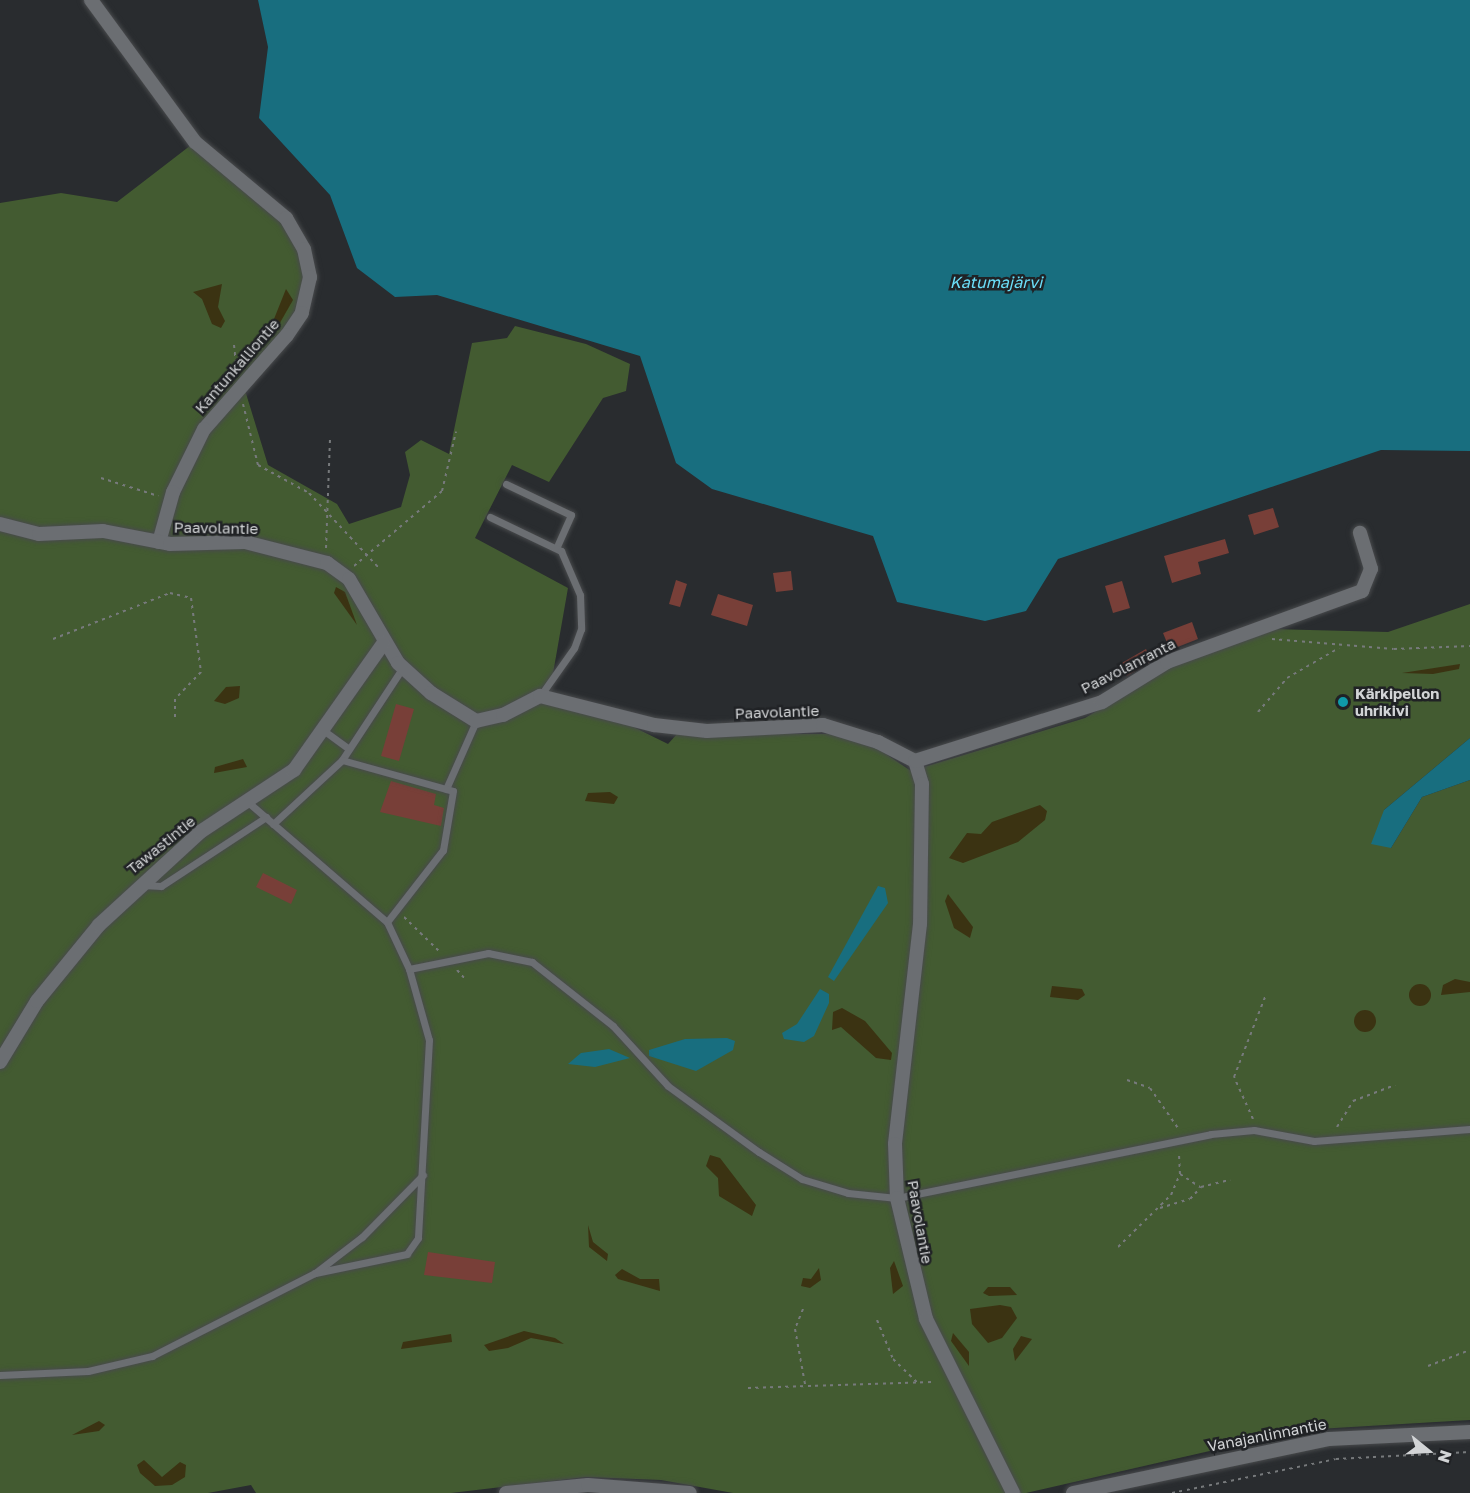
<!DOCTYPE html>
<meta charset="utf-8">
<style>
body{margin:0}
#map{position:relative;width:1470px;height:1493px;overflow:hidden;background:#292c2f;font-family:"Golos Text",sans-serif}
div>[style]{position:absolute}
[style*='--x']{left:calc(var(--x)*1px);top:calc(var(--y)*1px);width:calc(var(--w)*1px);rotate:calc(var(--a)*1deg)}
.green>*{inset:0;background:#435b31}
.sand>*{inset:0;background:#3b3312}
.round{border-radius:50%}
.water>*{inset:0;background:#186e7f}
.building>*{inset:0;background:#783f38}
.path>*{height:2px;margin-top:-1px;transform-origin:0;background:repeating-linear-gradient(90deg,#777a7c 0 3px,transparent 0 7.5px)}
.roads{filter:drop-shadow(0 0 2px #484a4c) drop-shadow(0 0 2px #484a4c)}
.service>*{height:7px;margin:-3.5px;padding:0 3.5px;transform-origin:3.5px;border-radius:3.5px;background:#6b6e72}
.minor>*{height:14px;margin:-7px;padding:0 7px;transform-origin:7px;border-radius:7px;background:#6b6e72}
.dots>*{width:16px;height:16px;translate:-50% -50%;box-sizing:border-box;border:3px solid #202225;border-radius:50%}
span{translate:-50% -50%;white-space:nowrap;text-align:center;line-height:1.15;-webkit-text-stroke:5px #202225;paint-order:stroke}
.street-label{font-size:15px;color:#d2d4d6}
.poi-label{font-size:15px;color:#d2d4d6;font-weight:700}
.left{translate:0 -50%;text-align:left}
.water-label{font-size:16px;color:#6bdff9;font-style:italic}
.north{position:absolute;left:1398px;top:1421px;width:60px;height:60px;-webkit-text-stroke:4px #202225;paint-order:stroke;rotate:108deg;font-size:16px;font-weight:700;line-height:24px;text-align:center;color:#d2d4d6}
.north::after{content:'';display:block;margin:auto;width:21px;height:27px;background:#d2d4d6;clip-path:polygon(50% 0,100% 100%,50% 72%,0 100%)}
</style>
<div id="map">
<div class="green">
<div style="clip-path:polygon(195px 142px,288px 226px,306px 272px,301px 310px,244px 387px,268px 465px,337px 504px,349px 524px,401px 507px,410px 475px,405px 452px,421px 440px,449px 454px,472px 343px,507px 338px,515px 326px,586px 344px,630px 364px,626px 391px,603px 398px,549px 482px,512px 465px,475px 538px,568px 588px,548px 702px,587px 704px,668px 744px,677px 734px,832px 734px,880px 750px,911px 771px,1085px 718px,1182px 660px,1267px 629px,1388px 632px,1470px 604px,1470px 738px,1384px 810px,1391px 848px,1422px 797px,1470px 780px,1470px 1420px,1301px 1430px,1026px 1493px,733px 1493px,661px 1480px,586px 1477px,451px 1493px,256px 1493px,251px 1485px,208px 1493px,0 1493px,0 203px,61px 193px,117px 202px)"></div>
</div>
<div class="sand">
<div style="clip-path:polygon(222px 284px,218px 307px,225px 321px,221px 328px,212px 324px,202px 299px,193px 292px)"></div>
<div style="clip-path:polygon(286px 289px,293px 300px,277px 328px,270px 329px)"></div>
<div style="clip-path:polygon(336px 587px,345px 592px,357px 625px,334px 593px)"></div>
<div style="clip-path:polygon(1460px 664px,1459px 669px,1433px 674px,1402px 673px)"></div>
<div style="clip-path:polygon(240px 686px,239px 698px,225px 704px,214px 701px,226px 687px)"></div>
<div style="clip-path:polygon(243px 759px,247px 767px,214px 773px,215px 767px)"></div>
<div style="clip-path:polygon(610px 792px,618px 797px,614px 804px,585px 801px,588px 793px)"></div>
<div style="clip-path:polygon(1040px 805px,1047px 811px,1045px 820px,1018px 842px,963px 863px,949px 858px,967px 833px,981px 834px,992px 822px)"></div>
<div style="clip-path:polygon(948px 894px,973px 927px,970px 938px,954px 928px,945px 901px)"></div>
<div style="clip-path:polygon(1455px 979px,1470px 982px,1470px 992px,1441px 995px,1443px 985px)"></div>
<div class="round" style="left:1409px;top:984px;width:22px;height:22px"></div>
<div style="clip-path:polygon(1052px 986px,1082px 989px,1085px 995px,1078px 1000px,1050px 997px)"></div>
<div style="clip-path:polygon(842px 1008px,865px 1021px,892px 1053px,891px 1060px,876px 1058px,841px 1027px,832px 1030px,833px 1012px)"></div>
<div class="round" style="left:1354px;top:1010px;width:22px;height:22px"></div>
<div style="clip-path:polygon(710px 1155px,720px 1158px,756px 1205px,752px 1216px,719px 1196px,718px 1178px,706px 1166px)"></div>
<div style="clip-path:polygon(588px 1225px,593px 1242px,608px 1254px,607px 1261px,589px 1247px)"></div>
<div style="clip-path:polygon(894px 1261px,903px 1286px,893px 1294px,890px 1268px)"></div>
<div style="clip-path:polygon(819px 1268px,821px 1280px,810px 1288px,801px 1286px,803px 1278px,811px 1279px)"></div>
<div style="clip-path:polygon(622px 1269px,640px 1279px,659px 1279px,660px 1291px,618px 1279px,615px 1275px)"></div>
<div style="clip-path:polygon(988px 1287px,1010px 1287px,1017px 1295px,989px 1296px,983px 1293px)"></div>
<div style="clip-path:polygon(1000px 1305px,1011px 1307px,1017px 1318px,1002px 1338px,988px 1343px,972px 1324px,970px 1309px)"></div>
<div style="clip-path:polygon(524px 1331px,555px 1338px,564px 1344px,531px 1338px,508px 1348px,489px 1351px,484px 1345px)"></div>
<div style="clip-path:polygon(953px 1333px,969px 1352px,969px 1366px,951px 1341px)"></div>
<div style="clip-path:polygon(451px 1334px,452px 1342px,401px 1349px,403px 1342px)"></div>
<div style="clip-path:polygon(1021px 1336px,1032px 1339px,1015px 1361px,1013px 1349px)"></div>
<div style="clip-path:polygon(99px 1421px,105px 1425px,99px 1431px,72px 1435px)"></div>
<div style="clip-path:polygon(144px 1460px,162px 1477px,180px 1462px,186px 1465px,185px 1477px,172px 1485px,155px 1486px,140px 1473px,137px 1465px)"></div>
</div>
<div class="water">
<div style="clip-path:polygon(258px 0,1470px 0,1470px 451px,1381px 450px,1058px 559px,1026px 611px,985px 621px,897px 602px,873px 536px,712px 489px,676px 463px,640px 356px,437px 295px,395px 297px,357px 268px,330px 195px,259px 118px,268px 47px)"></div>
<div style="clip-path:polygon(1470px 738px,1470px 780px,1422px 797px,1391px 848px,1371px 844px,1384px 810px)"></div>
<div style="clip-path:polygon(878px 886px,885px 888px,888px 903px,834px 981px,828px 977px)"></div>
<div style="clip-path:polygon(820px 989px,829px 994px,829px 1003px,814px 1036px,804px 1042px,784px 1039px,782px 1033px,797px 1024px)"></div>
<div style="clip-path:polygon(727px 1038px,735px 1041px,733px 1050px,696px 1071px,649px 1056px,649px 1050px,685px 1039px)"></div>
<div style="clip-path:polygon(609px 1049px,630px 1058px,595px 1067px,568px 1064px,581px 1053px)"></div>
</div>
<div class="building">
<div style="clip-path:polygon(1273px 508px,1279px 527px,1254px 535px,1248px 515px)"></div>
<div style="clip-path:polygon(1225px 539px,1229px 553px,1198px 562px,1201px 574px,1172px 583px,1164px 556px)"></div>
<div style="clip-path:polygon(791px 571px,793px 590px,776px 592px,773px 573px)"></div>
<div style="clip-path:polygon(676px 580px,687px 584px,680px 607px,669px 604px)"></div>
<div style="clip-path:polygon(1122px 581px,1130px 608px,1113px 613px,1105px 586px)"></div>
<div style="clip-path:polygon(718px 594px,753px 605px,747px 626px,711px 615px)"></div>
<div style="clip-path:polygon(1192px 622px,1198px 639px,1170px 650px,1163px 633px)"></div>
<div style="clip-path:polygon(1146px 649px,1152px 661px,1127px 676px,1120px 664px)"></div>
<div style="clip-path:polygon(396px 704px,414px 709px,399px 761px,381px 756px)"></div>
<div style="clip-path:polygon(391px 781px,436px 794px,434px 805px,444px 808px,441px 826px,380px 812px)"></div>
<div style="clip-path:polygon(263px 873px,297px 890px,291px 904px,256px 887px)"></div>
<div style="clip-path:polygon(428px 1252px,495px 1262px,492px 1283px,424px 1275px)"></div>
</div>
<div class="path">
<div style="--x:234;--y:345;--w:27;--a:84"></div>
<div style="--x:243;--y:404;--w:63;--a:76.2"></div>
<div style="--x:258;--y:465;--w:58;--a:28.8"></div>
<div style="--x:309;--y:493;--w:101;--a:47"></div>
<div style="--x:101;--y:478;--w:60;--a:17.5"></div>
<div style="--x:326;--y:548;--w:110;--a:-87.9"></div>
<div style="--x:354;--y:566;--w:116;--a:-40.4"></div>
<div style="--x:442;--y:491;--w:61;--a:-76.7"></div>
<div style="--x:53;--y:639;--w:126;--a:-21.5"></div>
<div style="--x:170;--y:593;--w:22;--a:13"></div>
<div style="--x:191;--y:598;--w:75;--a:82.3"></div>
<div style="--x:201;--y:672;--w:37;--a:134"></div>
<div style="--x:175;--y:699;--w:22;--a:90"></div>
<div style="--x:1272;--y:639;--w:122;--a:4.7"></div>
<div style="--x:1394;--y:649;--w:76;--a:-2.3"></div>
<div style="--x:1258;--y:712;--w:45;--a:-49.5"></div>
<div style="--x:1287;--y:678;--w:60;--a:-30"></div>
<div style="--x:404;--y:917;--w:52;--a:44.2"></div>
<div style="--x:457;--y:970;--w:12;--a:48"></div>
<div style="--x:1127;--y:1080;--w:24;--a:19"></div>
<div style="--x:1150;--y:1088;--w:52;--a:55.1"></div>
<div style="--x:1253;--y:1119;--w:46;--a:-114.3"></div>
<div style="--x:1234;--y:1077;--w:86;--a:-68.8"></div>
<div style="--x:1337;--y:1127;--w:31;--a:-58"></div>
<div style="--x:1353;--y:1101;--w:45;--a:-20.9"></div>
<div style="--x:1180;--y:1174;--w:24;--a:33"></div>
<div style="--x:1160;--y:1208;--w:31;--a:-17"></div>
<div style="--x:1190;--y:1199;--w:16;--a:-47"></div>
<div style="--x:1201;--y:1187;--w:30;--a:-14"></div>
<div style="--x:1118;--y:1247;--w:74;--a:-44.5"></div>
<div style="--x:1171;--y:1195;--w:23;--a:-67"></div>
<div style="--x:1180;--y:1174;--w:22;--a:-93"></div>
<div style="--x:803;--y:1309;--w:22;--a:112"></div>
<div style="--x:795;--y:1329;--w:56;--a:79.7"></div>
<div style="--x:877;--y:1320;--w:42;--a:67.7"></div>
<div style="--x:893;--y:1359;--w:33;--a:44"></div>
<div style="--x:1428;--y:1366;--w:45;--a:-20.9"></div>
<div style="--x:748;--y:1388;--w:184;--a:-1.9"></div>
<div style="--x:1172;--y:1493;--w:167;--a:-11.7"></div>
<div style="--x:1336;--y:1459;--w:134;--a:-3"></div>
</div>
<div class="roads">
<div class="service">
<div style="--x:506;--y:484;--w:72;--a:25.5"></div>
<div style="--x:571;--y:515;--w:36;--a:114"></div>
<div style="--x:490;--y:517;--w:79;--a:25.6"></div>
<div style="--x:561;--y:551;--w:48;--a:66.6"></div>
<div style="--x:580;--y:595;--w:34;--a:88"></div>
<div style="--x:581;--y:629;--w:20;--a:110"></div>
<div style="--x:574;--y:648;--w:59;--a:125.3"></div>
<div style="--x:323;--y:730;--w:32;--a:36"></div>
<div style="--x:342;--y:760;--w:111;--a:-56.7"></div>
<div style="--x:446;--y:789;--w:74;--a:-66.2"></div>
<div style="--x:249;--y:803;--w:182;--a:40.8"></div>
<div style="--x:387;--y:922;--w:52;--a:64.9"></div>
<div style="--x:409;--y:969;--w:74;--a:74.3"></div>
<div style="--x:429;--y:1040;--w:198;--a:93.2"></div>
<div style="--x:418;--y:1238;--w:19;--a:125"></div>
<div style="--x:407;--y:1254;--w:94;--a:168.3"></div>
<div style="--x:273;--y:824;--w:94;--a:-42.8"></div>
<div style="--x:342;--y:760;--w:115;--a:15.6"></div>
<div style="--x:453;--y:791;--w:60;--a:99.6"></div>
<div style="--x:443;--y:850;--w:91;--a:127.9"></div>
<div style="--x:142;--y:885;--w:19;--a:3"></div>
<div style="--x:161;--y:886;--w:126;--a:-33.3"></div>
<div style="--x:409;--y:969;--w:81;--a:-11.4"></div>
<div style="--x:488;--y:953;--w:45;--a:11.6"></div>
<div style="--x:532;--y:962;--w:103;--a:38.3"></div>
<div style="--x:613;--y:1026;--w:81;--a:47.5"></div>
<div style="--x:668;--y:1086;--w:112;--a:36"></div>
<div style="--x:759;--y:1152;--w:51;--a:32.1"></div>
<div style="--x:802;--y:1179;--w:48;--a:16.9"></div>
<div style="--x:848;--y:1193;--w:49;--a:5.8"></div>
<div style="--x:897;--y:1198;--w:320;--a:-11.5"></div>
<div style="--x:1211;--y:1134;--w:43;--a:-5.3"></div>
<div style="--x:1254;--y:1130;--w:61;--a:10.4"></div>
<div style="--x:1314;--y:1141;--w:156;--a:-4.4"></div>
<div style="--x:0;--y:1375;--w:88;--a:-2.6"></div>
<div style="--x:88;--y:1371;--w:66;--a:-13.2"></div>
<div style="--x:152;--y:1356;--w:183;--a:-27"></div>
<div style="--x:315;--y:1273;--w:59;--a:-37.5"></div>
<div style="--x:362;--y:1237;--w:87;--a:-45.5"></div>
</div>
<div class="minor">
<div style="--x:91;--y:0;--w:176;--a:53.8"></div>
<div style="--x:195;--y:142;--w:119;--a:39.9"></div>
<div style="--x:286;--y:218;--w:36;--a:60"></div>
<div style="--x:304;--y:249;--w:29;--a:78"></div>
<div style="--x:310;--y:277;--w:37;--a:103"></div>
<div style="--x:302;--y:313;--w:27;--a:124"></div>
<div style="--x:287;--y:335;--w:125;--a:131.4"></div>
<div style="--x:204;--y:429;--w:70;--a:116.2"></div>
<div style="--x:173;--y:492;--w:52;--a:105.6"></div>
<div style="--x:0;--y:524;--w:40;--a:14.4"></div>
<div style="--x:39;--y:534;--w:64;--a:-2.7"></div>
<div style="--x:103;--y:531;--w:68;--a:11"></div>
<div style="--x:170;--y:544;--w:75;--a:-1.5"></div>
<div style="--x:245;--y:542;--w:85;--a:14.4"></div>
<div style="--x:327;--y:563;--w:27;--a:36"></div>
<div style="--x:349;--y:579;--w:97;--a:59.7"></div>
<div style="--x:398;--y:663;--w:45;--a:42.3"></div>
<div style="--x:431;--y:693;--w:53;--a:31.9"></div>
<div style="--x:476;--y:721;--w:28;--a:-13"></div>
<div style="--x:503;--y:715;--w:42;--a:-27.2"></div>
<div style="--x:540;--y:696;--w:118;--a:14.3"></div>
<div style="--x:654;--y:725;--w:53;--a:6.5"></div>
<div style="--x:707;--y:731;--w:116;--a:-3"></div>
<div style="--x:823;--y:725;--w:58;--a:17.2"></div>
<div style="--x:878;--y:742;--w:42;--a:27.2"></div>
<div style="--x:915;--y:761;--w:24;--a:73"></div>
<div style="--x:922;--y:784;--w:140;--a:90.8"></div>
<div style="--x:920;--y:924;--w:221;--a:96.5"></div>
<div style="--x:895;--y:1144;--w:54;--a:87.9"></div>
<div style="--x:897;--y:1198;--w:124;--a:76.5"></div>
<div style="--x:926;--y:1319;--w:195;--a:63.4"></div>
<div style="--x:915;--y:761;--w:196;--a:-17.5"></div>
<div style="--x:1102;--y:702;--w:76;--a:-31.6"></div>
<div style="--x:1167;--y:662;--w:208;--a:-20"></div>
<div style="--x:1362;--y:591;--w:24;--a:-68"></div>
<div style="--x:1371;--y:569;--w:38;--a:-107"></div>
<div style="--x:0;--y:1062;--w:71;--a:-58.8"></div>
<div style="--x:37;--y:1001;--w:98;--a:-50.8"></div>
<div style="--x:99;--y:925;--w:137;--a:-42.6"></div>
<div style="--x:200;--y:832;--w:113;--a:-33.4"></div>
<div style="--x:294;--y:770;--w:154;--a:-54.8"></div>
<div style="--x:506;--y:1493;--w:82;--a:-5.6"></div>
<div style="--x:588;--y:1485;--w:102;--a:4.5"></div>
<div style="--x:1073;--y:1493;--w:262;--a:-11.9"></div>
<div style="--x:1329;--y:1439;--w:141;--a:-2.8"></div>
</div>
</div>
<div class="dots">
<div style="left:1343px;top:702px;background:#0f9aa8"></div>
</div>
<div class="street-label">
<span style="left:237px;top:366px;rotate:-49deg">Kantunkalliontie</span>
<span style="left:216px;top:528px;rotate:1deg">Paavolantie</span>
<span style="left:1128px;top:666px;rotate:-27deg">Paavolanranta</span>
<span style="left:777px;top:712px;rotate:-2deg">Paavolantie</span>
<span style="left:161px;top:845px;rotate:-39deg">Tawastintie</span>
<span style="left:920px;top:1222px;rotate:80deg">Paavolantie</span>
<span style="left:1267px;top:1435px;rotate:-11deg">Vanajanlinnantie</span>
</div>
<div class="poi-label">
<span class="left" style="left:1355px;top:702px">Kärkipellon<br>uhrikivi</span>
</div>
<div class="water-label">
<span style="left:996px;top:282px">Katumajärvi</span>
</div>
<div class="north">N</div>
</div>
